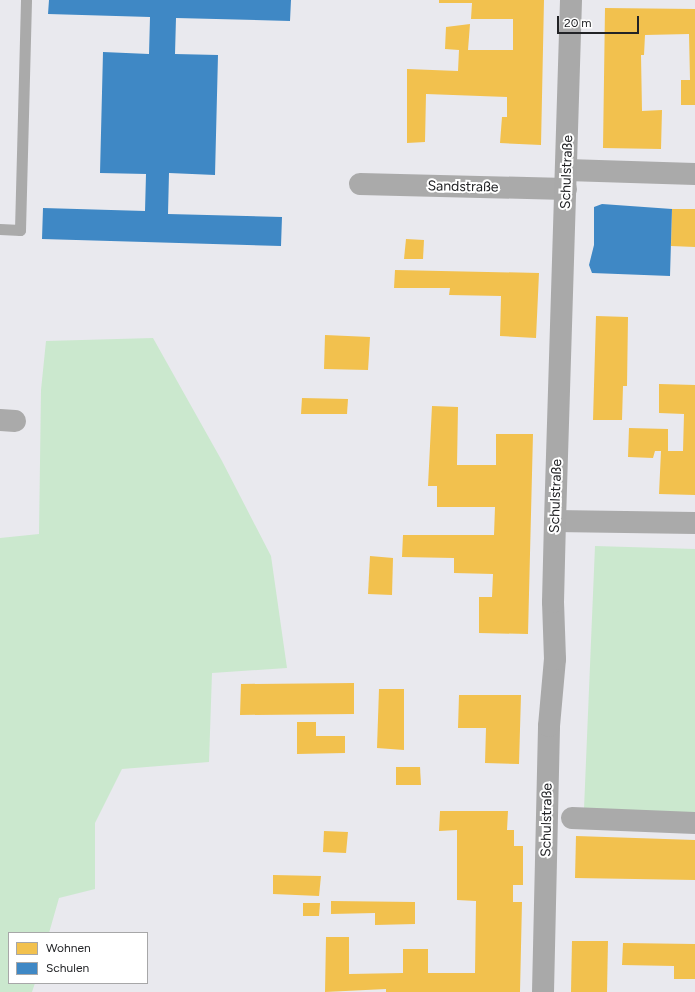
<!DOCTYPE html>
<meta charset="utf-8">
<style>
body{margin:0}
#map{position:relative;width:695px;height:992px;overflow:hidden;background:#e9e9ee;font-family:Figtree,sans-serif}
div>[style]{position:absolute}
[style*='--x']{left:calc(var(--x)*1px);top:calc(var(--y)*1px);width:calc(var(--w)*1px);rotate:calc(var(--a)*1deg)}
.green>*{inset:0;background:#cbe8ce}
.homes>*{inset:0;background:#f2c14e}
.schools>*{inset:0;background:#3f88c5}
.lane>*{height:11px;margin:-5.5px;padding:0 5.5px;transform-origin:5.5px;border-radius:5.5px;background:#aaa}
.street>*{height:22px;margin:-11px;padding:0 11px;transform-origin:11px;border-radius:11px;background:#aaa}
.secondary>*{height:22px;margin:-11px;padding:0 11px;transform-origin:11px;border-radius:11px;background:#a9a9a9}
span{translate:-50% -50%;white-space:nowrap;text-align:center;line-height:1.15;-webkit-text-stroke:4px #fff;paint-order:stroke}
.street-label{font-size:14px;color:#222326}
.legend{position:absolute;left:8px;top:932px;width:140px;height:52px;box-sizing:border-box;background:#fff;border:1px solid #a7a7a8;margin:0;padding:5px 7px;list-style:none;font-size:12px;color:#222326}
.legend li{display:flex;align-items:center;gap:8px;height:20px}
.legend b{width:20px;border:1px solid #a7a7a8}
.scale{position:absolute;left:557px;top:16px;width:82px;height:18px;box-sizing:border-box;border:2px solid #222326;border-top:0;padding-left:5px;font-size:12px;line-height:14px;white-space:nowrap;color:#222326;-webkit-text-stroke:3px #fff;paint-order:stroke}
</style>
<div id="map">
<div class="green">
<div style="clip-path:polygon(153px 338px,222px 461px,271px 556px,287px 668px,212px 673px,209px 762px,122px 769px,95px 823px,95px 889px,59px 898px,49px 933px,9px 933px,9px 983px,35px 983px,32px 992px,0 992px,0 538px,39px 534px,41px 390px,46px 341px)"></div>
<div style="clip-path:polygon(595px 546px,695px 549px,695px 813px,584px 809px)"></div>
</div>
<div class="homes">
<div style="clip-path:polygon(439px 0,544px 0,541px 145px,500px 143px,502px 117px,507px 117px,507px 97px,426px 94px,425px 142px,407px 143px,407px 69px,458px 71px,459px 50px,445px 49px,446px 27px,470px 24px,468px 50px,513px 50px,513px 19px,471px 19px,472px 3px,439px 3px)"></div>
<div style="clip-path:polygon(605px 8px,695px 9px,695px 105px,681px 105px,681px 80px,690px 80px,689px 34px,645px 35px,644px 55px,641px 55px,642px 111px,662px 110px,661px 149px,603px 148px)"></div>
<div style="clip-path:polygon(672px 209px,695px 209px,695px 247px,671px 246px)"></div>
<div style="clip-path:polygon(406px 239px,424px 240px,423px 259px,404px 259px)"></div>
<div style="clip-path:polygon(395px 270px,539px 273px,536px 338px,500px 336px,501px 296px,449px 295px,450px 288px,394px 288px)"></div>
<div style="clip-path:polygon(596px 316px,628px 317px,627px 386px,623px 386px,622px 420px,593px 420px)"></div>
<div style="clip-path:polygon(325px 335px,370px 337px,368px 370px,324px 369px)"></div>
<div style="clip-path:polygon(659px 384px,695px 385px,695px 495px,659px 494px,661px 451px,655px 451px,653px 458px,628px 457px,629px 428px,668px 429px,668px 451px,683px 451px,684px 414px,659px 413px)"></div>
<div style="clip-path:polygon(302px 398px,348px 399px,347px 414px,301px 414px)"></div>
<div style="clip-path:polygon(432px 406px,458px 407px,457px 465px,496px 465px,496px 434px,533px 434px,528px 634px,479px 633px,479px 597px,492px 597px,493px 574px,454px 573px,454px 558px,402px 557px,403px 535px,494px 535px,495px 507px,437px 507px,437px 486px,428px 486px)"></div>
<div style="clip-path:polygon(370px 556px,393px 558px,392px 595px,368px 594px)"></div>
<div style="clip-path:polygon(354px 683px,354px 714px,240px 715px,241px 684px)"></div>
<div style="clip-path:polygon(379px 689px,404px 689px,404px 750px,377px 748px)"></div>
<div style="clip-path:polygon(459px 695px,521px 695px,519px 764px,485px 763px,486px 728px,458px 728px)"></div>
<div style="clip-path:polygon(297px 722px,316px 722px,316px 736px,345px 736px,345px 753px,297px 754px)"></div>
<div style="clip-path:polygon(396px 767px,420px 767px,421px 785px,396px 785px)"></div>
<div style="clip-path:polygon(440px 811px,508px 811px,507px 830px,514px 830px,514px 846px,523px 846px,523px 885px,513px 885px,513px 902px,522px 902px,520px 992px,386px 992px,386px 989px,325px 992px,326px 937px,349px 937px,349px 974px,403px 973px,403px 949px,428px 949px,428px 973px,475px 973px,476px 901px,457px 900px,457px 830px,439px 831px)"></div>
<div style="clip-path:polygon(324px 831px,348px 832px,346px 853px,323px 852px)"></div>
<div style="clip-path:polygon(576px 836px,695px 840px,695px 880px,575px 878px)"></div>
<div style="clip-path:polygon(273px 875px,321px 876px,319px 896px,273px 894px)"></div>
<div style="clip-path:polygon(331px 901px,415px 902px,415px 924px,375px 925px,375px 913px,331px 914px)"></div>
<div style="clip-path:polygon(303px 903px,320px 903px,319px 916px,303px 916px)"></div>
<div style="clip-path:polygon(572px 941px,608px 941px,607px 992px,571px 992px)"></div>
<div style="clip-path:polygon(623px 943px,695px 944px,695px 979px,674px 979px,674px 966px,622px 965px)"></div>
</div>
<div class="schools">
<div style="clip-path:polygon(49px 0,291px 0,290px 21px,176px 18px,175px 54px,218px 55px,215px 175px,169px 173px,168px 214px,282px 217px,281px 246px,42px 239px,43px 208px,145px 211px,146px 174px,100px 173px,103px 52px,149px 54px,150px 17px,48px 14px)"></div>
<div style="clip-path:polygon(602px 204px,672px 209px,670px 276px,592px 273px,589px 265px,594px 245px,594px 207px)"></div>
</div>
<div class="lane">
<div style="--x:0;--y:229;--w:20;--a:3"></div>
<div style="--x:20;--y:230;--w:230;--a:-88.5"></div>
</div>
<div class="street">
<div style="--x:567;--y:170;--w:128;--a:1.8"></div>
<div style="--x:360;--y:184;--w:206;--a:1.4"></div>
<div style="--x:0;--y:420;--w:15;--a:4"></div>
<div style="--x:555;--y:521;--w:140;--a:0.8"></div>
<div style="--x:572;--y:818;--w:123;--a:2.3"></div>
</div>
<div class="secondary">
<div style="--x:543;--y:992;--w:266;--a:-88.7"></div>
<div style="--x:549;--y:726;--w:67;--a:-84.9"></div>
<div style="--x:555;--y:659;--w:57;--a:-92"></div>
<div style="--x:553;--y:602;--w:81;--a:-88.6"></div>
<div style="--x:555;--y:521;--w:521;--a:-88.24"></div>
</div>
<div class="street-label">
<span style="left:567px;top:172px;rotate:-88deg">Schulstraße</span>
<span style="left:463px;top:187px;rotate:1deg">Sandstraße</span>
<span style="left:556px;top:496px;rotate:-88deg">Schulstraße</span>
<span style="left:547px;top:820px;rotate:-89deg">Schulstraße</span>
</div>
<ul class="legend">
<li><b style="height:11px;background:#f2c14e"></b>Wohnen</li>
<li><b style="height:11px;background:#3f88c5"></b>Schulen</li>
</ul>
<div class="scale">20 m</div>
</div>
